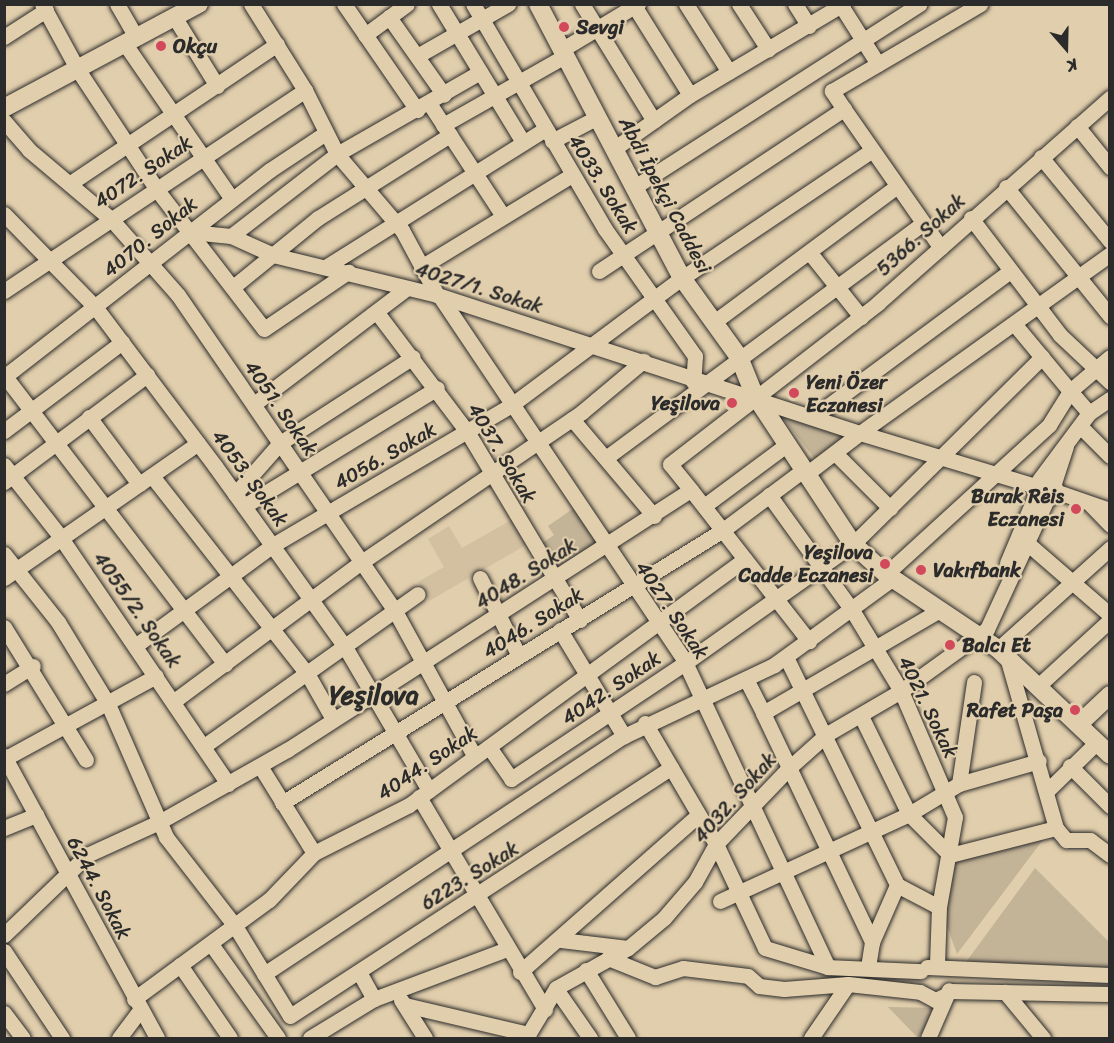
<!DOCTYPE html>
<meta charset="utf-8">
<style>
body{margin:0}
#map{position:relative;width:1114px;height:1043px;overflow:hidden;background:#e1ceac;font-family:Sriracha,sans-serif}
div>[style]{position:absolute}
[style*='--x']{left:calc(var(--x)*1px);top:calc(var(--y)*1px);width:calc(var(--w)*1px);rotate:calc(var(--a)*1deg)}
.built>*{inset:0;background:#d2c0a1}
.green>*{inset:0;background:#c3b397}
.roads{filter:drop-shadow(0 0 2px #2b2b2b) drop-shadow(0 0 2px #2b2b2b)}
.minor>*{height:15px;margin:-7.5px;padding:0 7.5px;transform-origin:7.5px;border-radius:7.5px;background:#e1ceac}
.minor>.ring{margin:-7.5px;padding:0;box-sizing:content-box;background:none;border:15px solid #e1ceac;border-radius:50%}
.major>*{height:18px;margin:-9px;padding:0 9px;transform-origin:9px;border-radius:9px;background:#e1ceac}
.dots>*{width:16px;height:16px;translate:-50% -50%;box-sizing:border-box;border:3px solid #e1ceac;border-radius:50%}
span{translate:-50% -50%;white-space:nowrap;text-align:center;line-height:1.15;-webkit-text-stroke:4.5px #e1ceac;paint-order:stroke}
.poi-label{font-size:20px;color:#2b2b2b;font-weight:700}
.left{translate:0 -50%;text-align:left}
.right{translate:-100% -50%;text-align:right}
.street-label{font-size:20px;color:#2b2b2b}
.district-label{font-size:26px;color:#2b2b2b;font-weight:700}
.frame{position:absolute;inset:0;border:6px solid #2b2b2b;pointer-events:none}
.north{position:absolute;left:1036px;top:18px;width:60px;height:60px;-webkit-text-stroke:4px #e1ceac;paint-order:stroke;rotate:160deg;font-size:16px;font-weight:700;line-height:24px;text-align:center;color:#2b2b2b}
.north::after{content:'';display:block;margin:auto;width:21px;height:27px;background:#2b2b2b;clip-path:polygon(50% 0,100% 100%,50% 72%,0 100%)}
</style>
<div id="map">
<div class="built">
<div style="clip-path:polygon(513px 519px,528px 544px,429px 601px,418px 582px,444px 567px,428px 539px,449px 526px,462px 548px)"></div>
</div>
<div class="green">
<div style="clip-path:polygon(778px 412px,850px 436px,815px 459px)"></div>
<div style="clip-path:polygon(574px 508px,597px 542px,557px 569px,541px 544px,554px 535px,548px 526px)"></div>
<div style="clip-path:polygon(1045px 837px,957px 954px,946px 923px,950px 855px)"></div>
<div style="clip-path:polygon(1035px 868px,1109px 942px,1109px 970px,966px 962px)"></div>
<div style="clip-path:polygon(888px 1007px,939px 1008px,918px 1038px)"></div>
</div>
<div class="roads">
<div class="minor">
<div style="--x:42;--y:4;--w:75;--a:61.4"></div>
<div style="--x:78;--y:70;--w:144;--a:56.6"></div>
<div style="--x:157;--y:190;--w:175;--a:52.4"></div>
<div style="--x:264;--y:329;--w:102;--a:-34.2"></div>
<div style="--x:117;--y:4;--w:38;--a:60"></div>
<div style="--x:251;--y:4;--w:102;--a:57.9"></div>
<div style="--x:305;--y:90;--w:72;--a:63.4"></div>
<div style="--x:337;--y:154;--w:100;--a:49.5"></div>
<div style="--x:402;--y:230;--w:74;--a:61.7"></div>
<div style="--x:344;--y:4;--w:129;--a:55.4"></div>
<div style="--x:439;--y:4;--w:162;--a:58.7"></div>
<div style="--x:473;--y:4;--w:261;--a:59.6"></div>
<div style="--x:605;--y:229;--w:156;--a:54.7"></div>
<div style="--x:695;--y:356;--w:26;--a:94"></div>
<div style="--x:582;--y:4;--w:137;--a:58.4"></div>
<div style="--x:633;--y:4;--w:107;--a:57.9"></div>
<div style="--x:686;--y:4;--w:80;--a:57.7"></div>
<div style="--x:739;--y:4;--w:54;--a:57.2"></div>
<div style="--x:795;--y:4;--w:26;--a:58"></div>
<div style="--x:840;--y:4;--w:71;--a:57.7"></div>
<div style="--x:389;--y:17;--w:95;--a:54.8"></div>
<div style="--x:175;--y:18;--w:80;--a:58.3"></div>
<div style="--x:365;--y:35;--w:52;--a:-36.4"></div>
<div style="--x:4;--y:37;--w:50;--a:-32.7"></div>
<div style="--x:125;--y:44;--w:188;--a:55.4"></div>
<div style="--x:561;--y:50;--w:90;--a:-30.9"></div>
<div style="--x:417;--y:56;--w:105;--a:-29.7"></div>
<div style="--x:429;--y:103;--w:135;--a:56.8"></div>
<div style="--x:844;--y:109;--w:169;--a:55.1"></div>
<div style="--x:4;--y:121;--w:38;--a:49"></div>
<div style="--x:29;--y:150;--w:107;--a:40.1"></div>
<div style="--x:111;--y:219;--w:101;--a:48.6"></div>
<div style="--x:178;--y:295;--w:383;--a:55.5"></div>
<div style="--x:395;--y:611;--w:166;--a:61.3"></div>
<div style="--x:443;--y:125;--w:140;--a:-29.5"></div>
<div style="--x:1077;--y:126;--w:53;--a:51.2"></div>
<div style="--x:552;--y:141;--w:52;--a:-27.6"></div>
<div style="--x:615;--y:148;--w:92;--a:-35.2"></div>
<div style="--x:690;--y:95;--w:178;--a:-30.7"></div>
<div style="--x:1041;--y:157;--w:109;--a:50.6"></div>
<div style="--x:72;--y:182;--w:247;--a:-33.9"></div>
<div style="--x:636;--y:186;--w:337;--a:-32.7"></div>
<div style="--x:1006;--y:187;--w:166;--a:51.1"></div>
<div style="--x:4;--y:214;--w:132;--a:45.6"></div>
<div style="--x:96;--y:308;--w:198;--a:53"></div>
<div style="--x:215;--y:466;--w:223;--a:54.3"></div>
<div style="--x:345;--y:647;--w:166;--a:59.6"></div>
<div style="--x:971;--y:218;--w:147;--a:52.7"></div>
<div style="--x:1060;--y:335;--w:69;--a:43.2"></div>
<div style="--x:191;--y:232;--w:40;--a:5.7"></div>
<div style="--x:231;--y:236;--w:46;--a:24.3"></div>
<div style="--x:273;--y:255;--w:169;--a:13.7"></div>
<div style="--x:437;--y:295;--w:445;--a:18.1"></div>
<div style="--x:860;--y:433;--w:307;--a:-35.6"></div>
<div style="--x:231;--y:236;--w:134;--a:-37.7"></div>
<div style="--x:337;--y:154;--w:165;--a:-29.8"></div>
<div style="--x:810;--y:253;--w:82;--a:51.4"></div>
<div style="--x:327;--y:266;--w:257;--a:-32.1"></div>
<div style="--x:421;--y:267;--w:177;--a:-31.4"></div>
<div style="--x:599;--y:271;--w:294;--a:-33.5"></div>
<div style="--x:844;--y:109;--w:22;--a:-124"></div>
<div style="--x:832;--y:91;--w:172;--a:-30.4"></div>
<div style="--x:233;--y:287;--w:109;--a:-39.1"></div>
<div style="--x:318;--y:218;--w:156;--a:-32.2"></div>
<div style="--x:4;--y:291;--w:362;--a:-33.7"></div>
<div style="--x:441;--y:298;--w:436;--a:56.1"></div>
<div style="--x:684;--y:660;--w:339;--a:64.9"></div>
<div style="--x:378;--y:314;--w:149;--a:52.9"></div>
<div style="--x:468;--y:433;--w:218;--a:59.1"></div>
<div style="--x:714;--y:322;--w:227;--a:-36.6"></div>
<div style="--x:1016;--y:326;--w:85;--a:50.3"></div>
<div style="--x:1070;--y:391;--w:52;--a:-40.4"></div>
<div style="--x:4;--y:375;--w:364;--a:52.6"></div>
<div style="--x:4;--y:377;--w:337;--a:-37.9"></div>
<div style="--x:270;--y:170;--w:65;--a:-33.7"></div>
<div style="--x:254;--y:404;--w:192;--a:-37.2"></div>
<div style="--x:89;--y:417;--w:84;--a:53.3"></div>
<div style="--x:813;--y:417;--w:245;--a:-36.5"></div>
<div style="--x:572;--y:419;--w:127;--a:49.8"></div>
<div style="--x:1080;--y:426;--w:42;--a:45"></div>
<div style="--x:4;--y:431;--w:148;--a:-37"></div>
<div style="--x:835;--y:453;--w:78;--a:45"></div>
<div style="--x:607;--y:457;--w:390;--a:-36.5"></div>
<div style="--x:4;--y:465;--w:89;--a:51.8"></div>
<div style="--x:59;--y:535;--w:301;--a:55.8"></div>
<div style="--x:805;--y:475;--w:69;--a:-37.4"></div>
<div style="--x:860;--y:433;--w:183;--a:16.8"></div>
<div style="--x:152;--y:476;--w:253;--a:51.9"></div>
<div style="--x:308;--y:675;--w:51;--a:60.4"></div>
<div class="ring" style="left:1035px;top:479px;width:5px;height:5px"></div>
<div style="--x:1039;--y:480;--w:84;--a:-53.3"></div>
<div style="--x:1089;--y:413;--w:25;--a:-34"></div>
<div style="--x:4;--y:482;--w:179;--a:-36.8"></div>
<div style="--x:1054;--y:483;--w:39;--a:-72"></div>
<div style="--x:691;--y:490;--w:192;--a:52"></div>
<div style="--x:1055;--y:491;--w:58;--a:19.1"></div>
<div style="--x:235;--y:494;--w:68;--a:-48.6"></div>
<div style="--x:280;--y:443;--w:158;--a:-32.9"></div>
<div style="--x:769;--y:495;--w:142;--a:54.2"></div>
<div style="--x:852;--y:610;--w:95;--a:58.8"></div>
<div style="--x:901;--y:691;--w:137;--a:66.8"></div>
<div style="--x:955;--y:817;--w:91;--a:100.1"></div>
<div style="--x:939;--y:907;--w:58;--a:92"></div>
<div style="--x:1091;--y:505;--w:28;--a:46"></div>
<div style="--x:244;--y:506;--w:226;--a:-31.4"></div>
<div style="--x:704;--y:506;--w:102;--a:-36.6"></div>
<div style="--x:1027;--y:543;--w:110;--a:40.9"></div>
<div style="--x:4;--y:554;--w:87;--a:51.5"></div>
<div style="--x:58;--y:622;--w:96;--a:58.6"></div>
<div style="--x:108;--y:704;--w:145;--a:66.4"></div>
<div style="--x:166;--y:837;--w:113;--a:52.2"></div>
<div style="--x:235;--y:926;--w:105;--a:58.6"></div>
<div style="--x:290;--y:1016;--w:455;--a:-33.1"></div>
<div style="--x:1007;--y:563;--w:75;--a:-67.2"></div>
<div style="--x:886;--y:574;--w:221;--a:-42.4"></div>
<div style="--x:1049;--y:425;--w:40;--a:-58"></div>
<div style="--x:1070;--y:391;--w:29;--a:49"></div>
<div style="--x:4;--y:578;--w:236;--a:-34.8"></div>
<div style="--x:480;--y:578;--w:87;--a:63.4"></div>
<div style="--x:4;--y:627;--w:156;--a:58.3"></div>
<div style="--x:560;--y:630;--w:124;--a:58.9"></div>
<div style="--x:135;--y:646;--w:171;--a:-36.2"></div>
<div style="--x:273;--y:545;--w:275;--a:-30.4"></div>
<div style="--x:510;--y:406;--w:214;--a:-36.7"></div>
<div style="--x:682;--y:278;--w:228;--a:-33.9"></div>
<div style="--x:998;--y:649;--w:151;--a:-42"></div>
<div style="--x:786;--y:657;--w:254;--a:64"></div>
<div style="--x:897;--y:885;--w:47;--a:27.6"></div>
<div style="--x:746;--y:679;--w:38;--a:63"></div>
<div style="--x:763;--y:713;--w:203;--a:-30.2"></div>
<div style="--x:4;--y:684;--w:34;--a:-32"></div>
<div style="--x:1038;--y:686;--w:98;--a:-42.5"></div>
<div style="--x:174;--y:701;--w:232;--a:-36.6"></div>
<div style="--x:360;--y:563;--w:268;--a:-34.2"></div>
<div style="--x:582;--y:412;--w:80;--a:-39.9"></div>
<div style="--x:763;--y:713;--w:254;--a:64.5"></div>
<div style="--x:872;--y:942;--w:26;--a:99"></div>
<div style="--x:861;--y:716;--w:109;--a:63.9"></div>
<div style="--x:909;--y:814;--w:58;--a:45"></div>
<div style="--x:950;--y:855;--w:109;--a:-14.3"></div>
<div style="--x:1056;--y:828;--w:178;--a:-106"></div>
<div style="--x:645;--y:723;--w:140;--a:59.6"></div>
<div style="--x:716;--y:844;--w:115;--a:64.8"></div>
<div style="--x:765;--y:948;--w:66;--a:16.8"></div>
<div style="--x:828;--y:967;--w:93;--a:2.5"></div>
<div style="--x:204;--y:746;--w:262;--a:-35.4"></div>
<div style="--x:489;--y:747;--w:39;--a:55"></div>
<div style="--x:511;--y:779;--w:209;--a:-33.7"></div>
<div style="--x:685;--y:663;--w:206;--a:-35.3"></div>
<div style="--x:853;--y:544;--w:266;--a:-44.7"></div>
<div style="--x:4;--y:756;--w:321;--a:61.5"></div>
<div style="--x:4;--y:759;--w:173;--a:-28.6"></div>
<div style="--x:260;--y:766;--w:102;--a:58.2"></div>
<div style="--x:1070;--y:766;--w:57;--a:45"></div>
<div style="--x:959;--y:784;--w:103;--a:-81.6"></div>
<div style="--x:1048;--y:790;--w:67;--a:-44.4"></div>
<div style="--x:419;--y:797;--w:247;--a:59.3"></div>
<div style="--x:282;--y:803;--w:519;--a:-31.76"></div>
<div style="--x:723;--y:530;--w:99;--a:-36.8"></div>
<div style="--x:4;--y:828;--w:35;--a:-22"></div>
<div style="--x:1056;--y:828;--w:16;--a:50"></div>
<div style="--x:1066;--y:840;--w:24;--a:0"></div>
<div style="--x:1090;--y:840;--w:25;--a:37"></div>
<div style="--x:720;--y:901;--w:208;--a:-24.7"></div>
<div style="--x:909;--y:814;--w:58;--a:-31"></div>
<div style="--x:959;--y:784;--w:83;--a:-16"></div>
<div style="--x:4;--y:935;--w:115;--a:-43.9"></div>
<div style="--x:87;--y:855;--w:79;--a:-24.6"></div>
<div style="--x:159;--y:822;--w:147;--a:-29.4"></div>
<div style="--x:287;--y:750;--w:480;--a:-32.8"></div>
<div style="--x:691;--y:490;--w:33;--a:-129"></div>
<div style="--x:670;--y:464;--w:263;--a:-37.7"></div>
<div style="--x:878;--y:303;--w:310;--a:-41.5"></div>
<div style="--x:561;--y:940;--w:67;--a:6.8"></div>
<div style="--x:872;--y:942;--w:62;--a:-66.3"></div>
<div style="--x:211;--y:944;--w:115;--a:54.5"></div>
<div style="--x:4;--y:951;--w:105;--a:56.3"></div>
<div style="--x:608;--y:958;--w:51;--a:22"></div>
<div style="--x:655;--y:977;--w:29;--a:-18"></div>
<div style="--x:683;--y:968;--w:65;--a:7"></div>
<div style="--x:748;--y:976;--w:15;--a:42"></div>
<div style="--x:759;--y:986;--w:25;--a:7"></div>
<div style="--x:784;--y:989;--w:64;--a:-4.5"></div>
<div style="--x:848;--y:984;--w:72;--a:6.3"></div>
<div style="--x:920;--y:992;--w:17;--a:28"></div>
<div style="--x:935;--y:1000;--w:12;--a:-24"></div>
<div style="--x:180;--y:965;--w:88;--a:55.6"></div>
<div style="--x:927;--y:967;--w:183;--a:2.5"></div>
<div style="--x:586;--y:970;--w:80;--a:58.3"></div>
<div style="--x:359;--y:972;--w:31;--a:61"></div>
<div style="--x:520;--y:972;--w:237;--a:-41.4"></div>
<div style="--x:264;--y:974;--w:432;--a:-33.5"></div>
<div style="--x:624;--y:736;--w:166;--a:-25.3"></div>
<div style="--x:774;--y:665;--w:146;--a:-36.1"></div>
<div style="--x:556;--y:989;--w:60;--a:55.2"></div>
<div style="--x:949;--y:991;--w:161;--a:1.1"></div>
<div style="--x:1005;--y:992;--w:60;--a:50.4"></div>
<div style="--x:134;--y:999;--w:167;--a:-36.3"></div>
<div style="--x:269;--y:900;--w:65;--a:-46.2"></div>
<div style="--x:314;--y:853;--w:106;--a:-26.8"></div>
<div style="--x:409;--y:805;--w:416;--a:-36.2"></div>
<div style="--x:401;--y:1000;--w:45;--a:57.7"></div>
<div style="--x:405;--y:1005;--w:127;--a:13.2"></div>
<div style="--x:4;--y:1013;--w:31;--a:53"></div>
<div style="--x:119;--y:1038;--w:35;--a:-53"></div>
<div style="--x:310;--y:1038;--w:75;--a:-31.4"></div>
<div style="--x:374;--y:999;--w:142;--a:-20.6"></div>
<div style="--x:526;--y:1038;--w:58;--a:-59"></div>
<div style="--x:556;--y:988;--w:82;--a:-29.1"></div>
<div style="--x:628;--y:948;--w:47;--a:-39.8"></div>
<div style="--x:664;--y:918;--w:48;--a:-49.3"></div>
<div style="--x:695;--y:882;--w:43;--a:-61.1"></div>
<div style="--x:716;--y:844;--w:105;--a:-46.2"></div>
<div style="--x:789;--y:768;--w:51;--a:-41.8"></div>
<div style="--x:827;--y:734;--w:86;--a:-30.2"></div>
<div style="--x:901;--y:691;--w:106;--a:-35.8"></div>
<div style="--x:987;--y:629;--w:143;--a:-65.2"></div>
<div style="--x:811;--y:1038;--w:65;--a:-55.6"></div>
<div style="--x:928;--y:1038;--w:52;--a:-66.4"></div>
</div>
<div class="major">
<div style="--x:538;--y:4;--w:310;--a:62.3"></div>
<div style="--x:682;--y:278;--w:97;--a:54.2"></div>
<div style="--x:739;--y:357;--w:40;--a:68"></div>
<div style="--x:754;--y:394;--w:180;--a:56.6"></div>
<div style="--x:853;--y:544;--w:45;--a:42.3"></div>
<div style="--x:886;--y:574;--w:135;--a:33.8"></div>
<div style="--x:998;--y:649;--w:154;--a:43.4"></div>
<div style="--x:4;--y:108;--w:221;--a:-28.1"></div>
<div style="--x:1079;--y:724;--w:42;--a:-43.1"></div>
</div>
</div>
<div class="dots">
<div style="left:564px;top:27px;background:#d1495b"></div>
<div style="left:161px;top:46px;background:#d1495b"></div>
<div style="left:794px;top:393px;background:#d1495b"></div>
<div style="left:732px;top:403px;background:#d1495b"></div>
<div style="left:1076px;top:509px;background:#d1495b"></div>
<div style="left:885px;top:564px;background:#d1495b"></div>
<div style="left:921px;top:570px;background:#d1495b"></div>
<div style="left:950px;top:645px;background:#d1495b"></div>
<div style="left:1075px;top:710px;background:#d1495b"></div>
</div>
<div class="poi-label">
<span class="left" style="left:576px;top:27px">Sevgi</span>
<span class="left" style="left:173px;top:46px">Okçu</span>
<span class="left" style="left:806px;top:394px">Yeni Özer<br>Eczanesi</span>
<span class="right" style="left:720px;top:403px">Yeşilova</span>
<span class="right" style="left:1064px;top:508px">Burak Reis<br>Eczanesi</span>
<span class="right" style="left:873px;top:564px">Yeşilova<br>Cadde Eczanesi</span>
<span class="left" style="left:933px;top:570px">Vakıfbank</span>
<span class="left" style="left:962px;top:645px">Balcı Et</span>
<span class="right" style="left:1063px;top:710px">Rafet Paşa</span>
</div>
<div class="street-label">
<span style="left:143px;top:172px;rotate:-34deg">4072. Sokak</span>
<span style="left:603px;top:184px;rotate:58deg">4033. Sokak</span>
<span style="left:665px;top:195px;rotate:62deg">Abdi İpekçi Caddesi</span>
<span style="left:921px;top:235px;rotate:-42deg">5366. Sokak</span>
<span style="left:150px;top:237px;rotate:-39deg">4070. Sokak</span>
<span style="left:479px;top:288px;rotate:17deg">4027/1. Sokak</span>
<span style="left:281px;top:408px;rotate:55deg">4051. Sokak</span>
<span style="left:502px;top:453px;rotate:59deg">4037. Sokak</span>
<span style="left:385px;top:456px;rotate:-30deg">4056. Sokak</span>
<span style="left:250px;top:478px;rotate:54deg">4053. Sokak</span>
<span style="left:526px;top:574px;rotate:-32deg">4048. Sokak</span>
<span style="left:137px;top:610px;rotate:55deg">4055/2. Sokak</span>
<span style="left:672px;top:610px;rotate:56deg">4027. Sokak</span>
<span style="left:533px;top:623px;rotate:-32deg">4046. Sokak</span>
<span style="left:611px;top:688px;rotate:-34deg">4042. Sokak</span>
<span style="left:928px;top:707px;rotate:64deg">4021. Sokak</span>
<span style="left:427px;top:763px;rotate:-34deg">4044. Sokak</span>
<span style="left:735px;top:798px;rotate:-48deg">4032. Sokak</span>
<span style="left:470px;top:876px;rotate:-32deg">6223. Sokak</span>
<span style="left:99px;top:888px;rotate:62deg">6244. Sokak</span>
</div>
<div class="district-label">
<span style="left:374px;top:696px">Yeşilova</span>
</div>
<div class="frame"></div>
<div class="north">K</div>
</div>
